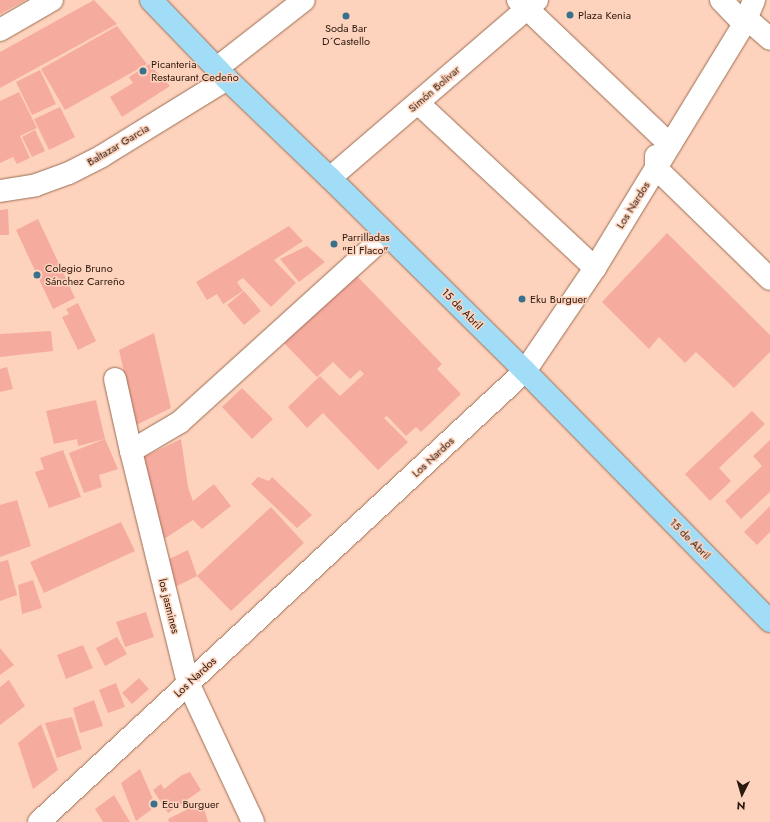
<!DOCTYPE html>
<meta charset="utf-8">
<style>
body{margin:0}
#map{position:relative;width:770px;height:822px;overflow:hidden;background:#fed3bd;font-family:Jost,sans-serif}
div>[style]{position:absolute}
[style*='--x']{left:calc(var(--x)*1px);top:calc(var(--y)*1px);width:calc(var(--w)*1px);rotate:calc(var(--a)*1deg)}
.building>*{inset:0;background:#f6ab9f}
.roads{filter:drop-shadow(0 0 1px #9c6d53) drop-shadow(0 0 1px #9c6d53)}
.minor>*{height:22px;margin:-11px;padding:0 11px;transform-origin:11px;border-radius:11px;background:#fff}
.major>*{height:22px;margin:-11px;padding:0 11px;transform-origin:11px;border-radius:11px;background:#a2ddf8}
.dots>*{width:11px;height:11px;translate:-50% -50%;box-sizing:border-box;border:2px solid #fed3bd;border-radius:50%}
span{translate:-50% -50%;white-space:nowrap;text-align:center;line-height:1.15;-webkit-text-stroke:3px #fed3bd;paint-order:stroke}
.poi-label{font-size:11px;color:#2c190e}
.left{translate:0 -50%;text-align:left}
.street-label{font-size:11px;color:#2c190e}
.north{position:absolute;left:722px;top:774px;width:40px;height:40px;-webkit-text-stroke:3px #fed3bd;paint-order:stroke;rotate:185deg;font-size:11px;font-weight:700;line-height:16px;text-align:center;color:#2c190e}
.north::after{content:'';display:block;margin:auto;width:14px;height:18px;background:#2c190e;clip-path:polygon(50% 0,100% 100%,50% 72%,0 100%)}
</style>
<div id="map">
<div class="building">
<div style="clip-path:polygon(0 0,26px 0,0 14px)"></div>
<div style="clip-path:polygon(94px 0,117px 24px,0 88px,0 52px)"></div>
<div style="clip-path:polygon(117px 26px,147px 64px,65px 110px,41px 69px)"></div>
<div style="clip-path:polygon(149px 64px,170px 86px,122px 117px,110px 97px,133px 83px,129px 77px)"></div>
<div style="clip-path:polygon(40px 70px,56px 104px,32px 115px,16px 82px)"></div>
<div style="clip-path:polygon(19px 92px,37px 128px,20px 136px,30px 158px,17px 164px,13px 157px,0 163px,0 101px)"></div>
<div style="clip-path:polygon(60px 107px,75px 137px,49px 150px,34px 119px)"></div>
<div style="clip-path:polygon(35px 130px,45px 151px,32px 157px,22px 137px)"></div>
<div style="clip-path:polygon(8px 209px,9px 235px,0 235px,0 210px)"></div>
<div style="clip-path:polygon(38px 219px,75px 298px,53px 309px,16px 230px)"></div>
<div style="clip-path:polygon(289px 226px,303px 241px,274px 260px,296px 283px,271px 307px,243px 278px,237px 282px,243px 291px,223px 304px,217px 294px,207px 300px,196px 282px)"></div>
<div style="clip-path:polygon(667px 233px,770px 335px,770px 352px,734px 388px,696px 352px,685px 363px,659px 337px,649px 349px,602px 302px)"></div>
<div style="clip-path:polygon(307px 246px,325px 262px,299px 282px,280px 259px)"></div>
<div style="clip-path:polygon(356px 275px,442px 364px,437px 369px,461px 394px,421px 432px,416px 427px,406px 436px,387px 416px,384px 418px,408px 442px,378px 470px,323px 413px,307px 428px,288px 407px,320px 376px,340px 396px,364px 374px,360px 370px,350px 379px,333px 362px,317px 377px,284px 343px)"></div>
<div style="clip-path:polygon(244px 291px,261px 311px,244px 325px,227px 305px)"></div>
<div style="clip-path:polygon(78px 303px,96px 341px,78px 350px,62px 317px,69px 314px,66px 309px)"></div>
<div style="clip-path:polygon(51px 331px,53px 351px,0 357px,0 334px)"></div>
<div style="clip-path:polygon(154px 333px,171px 408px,136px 425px,119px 350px)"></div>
<div style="clip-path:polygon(7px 367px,13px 389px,0 392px,0 369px)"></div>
<div style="clip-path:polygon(242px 388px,273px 419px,252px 439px,222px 407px)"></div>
<div style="clip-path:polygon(96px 400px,105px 439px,78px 446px,77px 439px,54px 444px,46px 411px)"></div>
<div style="clip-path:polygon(752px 411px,765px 424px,719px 468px,731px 481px,710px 501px,685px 474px)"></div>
<div style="clip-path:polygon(105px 439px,118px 469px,99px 475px,102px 487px,84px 493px,69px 453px)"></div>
<div style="clip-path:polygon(181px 439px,188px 487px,193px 501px,214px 484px,231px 506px,202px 529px,193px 520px,164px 539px,144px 457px)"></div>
<div style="clip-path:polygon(770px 440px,770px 492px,741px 519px,725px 501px,762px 466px,753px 456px)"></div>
<div style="clip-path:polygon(63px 450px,81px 497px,49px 508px,35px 472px,44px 469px,40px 458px)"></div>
<div style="clip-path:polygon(258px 477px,269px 481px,272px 477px,312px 515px,297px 528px,251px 484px)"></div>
<div style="clip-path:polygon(17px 500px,31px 546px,0 557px,0 505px)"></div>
<div style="clip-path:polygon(770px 506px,770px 532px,757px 545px,744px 532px)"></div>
<div style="clip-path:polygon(271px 507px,304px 543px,231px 611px,197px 576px,171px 589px,165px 561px,188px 550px,197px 576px)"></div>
<div style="clip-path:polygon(121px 522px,135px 551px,44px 593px,30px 562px)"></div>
<div style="clip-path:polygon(8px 560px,17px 595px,0 601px,0 562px)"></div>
<div style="clip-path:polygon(33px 580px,42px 608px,22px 614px,18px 585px)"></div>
<div style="clip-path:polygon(146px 612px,154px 637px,125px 647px,116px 622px)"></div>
<div style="clip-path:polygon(117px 637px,127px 654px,105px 666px,96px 648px)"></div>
<div style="clip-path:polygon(83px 645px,93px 668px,66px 679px,57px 655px)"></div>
<div style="clip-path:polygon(0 648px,14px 665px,0 675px)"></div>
<div style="clip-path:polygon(139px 678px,149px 689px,132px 704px,122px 693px)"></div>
<div style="clip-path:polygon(9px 680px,25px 706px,0 725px,0 687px)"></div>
<div style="clip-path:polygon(116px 683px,125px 707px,108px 713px,99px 690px)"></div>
<div style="clip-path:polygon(94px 700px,103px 726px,80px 733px,73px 708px)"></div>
<div style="clip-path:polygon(72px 717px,82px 749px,57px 758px,45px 723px)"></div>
<div style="clip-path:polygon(41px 724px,58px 770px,33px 789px,18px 743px)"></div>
<div style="clip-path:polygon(140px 769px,156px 806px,136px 821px,121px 783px)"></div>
<div style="clip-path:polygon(190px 772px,201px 790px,168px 813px,153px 790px,161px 784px,164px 789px,182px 775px)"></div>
<div style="clip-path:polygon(114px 795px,130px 822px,103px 822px,95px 809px)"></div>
<div style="clip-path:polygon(202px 802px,208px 822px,169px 822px,168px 819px)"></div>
</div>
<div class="roads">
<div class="minor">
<div style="--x:518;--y:0;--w:210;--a:43.6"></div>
<div style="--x:721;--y:0;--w:33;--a:46"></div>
<div style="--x:746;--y:18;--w:32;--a:41"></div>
<div style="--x:0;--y:30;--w:60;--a:-30"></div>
<div style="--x:217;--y:68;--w:110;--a:-38"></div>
<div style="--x:418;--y:103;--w:242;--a:43"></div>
<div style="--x:656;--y:156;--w:12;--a:90"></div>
<div style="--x:656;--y:168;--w:159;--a:44.2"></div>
<div style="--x:330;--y:178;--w:273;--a:-40.7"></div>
<div style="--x:0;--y:191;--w:36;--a:-9"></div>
<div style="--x:36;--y:185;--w:35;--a:-20"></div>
<div style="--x:69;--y:173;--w:37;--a:-27"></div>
<div style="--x:102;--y:156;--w:147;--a:-31.6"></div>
<div style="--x:115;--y:379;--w:74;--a:77.5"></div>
<div style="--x:131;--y:451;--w:239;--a:76.2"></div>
<div style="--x:188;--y:683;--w:153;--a:64.9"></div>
<div style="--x:131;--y:451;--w:57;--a:-30.6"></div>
<div style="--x:180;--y:422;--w:278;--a:-42.2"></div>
<div style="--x:39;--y:822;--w:663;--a:-42.86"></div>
<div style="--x:525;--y:371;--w:125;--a:-55.8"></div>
<div style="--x:595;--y:268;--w:286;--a:-58.6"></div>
<div style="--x:744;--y:24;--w:26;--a:-67"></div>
</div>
<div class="major">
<div style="--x:151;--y:0;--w:110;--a:46.1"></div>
<div style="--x:227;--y:79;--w:143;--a:43.9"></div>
<div style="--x:330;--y:178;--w:274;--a:44.7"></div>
<div style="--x:525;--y:371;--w:350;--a:45.6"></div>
</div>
</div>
<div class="dots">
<div style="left:570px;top:15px;background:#38718b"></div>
<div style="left:346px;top:16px;background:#38718b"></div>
<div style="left:143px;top:71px;background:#38718b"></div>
<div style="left:334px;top:244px;background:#38718b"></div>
<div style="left:37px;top:275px;background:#38718b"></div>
<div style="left:522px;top:299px;background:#38718b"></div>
<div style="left:154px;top:804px;background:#38718b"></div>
</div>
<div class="poi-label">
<span class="left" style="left:578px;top:15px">Plaza Kenia</span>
<span style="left:346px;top:35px">Soda Bar<br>D´Castello</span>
<span class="left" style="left:151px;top:71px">Picanteria<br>Restaurant Cedeño</span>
<span class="left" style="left:342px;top:244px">Parrilladas<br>"El Flaco"</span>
<span class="left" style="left:45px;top:275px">Colegio Bruno<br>Sánchez Carreño</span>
<span class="left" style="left:530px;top:299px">Eku Burguer</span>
<span class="left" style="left:162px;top:804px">Ecu Burguer</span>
</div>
<div class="street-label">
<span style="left:434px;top:89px;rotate:-41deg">Simón Bolivar</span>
<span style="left:118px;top:145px;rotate:-31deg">Baltazar Garcia</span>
<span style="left:633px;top:205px;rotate:-58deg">Los Nardos</span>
<span style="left:462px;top:309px;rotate:45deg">15 de Abril</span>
<span style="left:433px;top:457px;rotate:-43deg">Los Nardos</span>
<span style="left:690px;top:539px;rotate:45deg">15 de Abril</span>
<span style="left:169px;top:606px;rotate:76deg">los jasmines</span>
<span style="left:195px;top:677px;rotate:-43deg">Los Nardos</span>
</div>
<div class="north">N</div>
</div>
